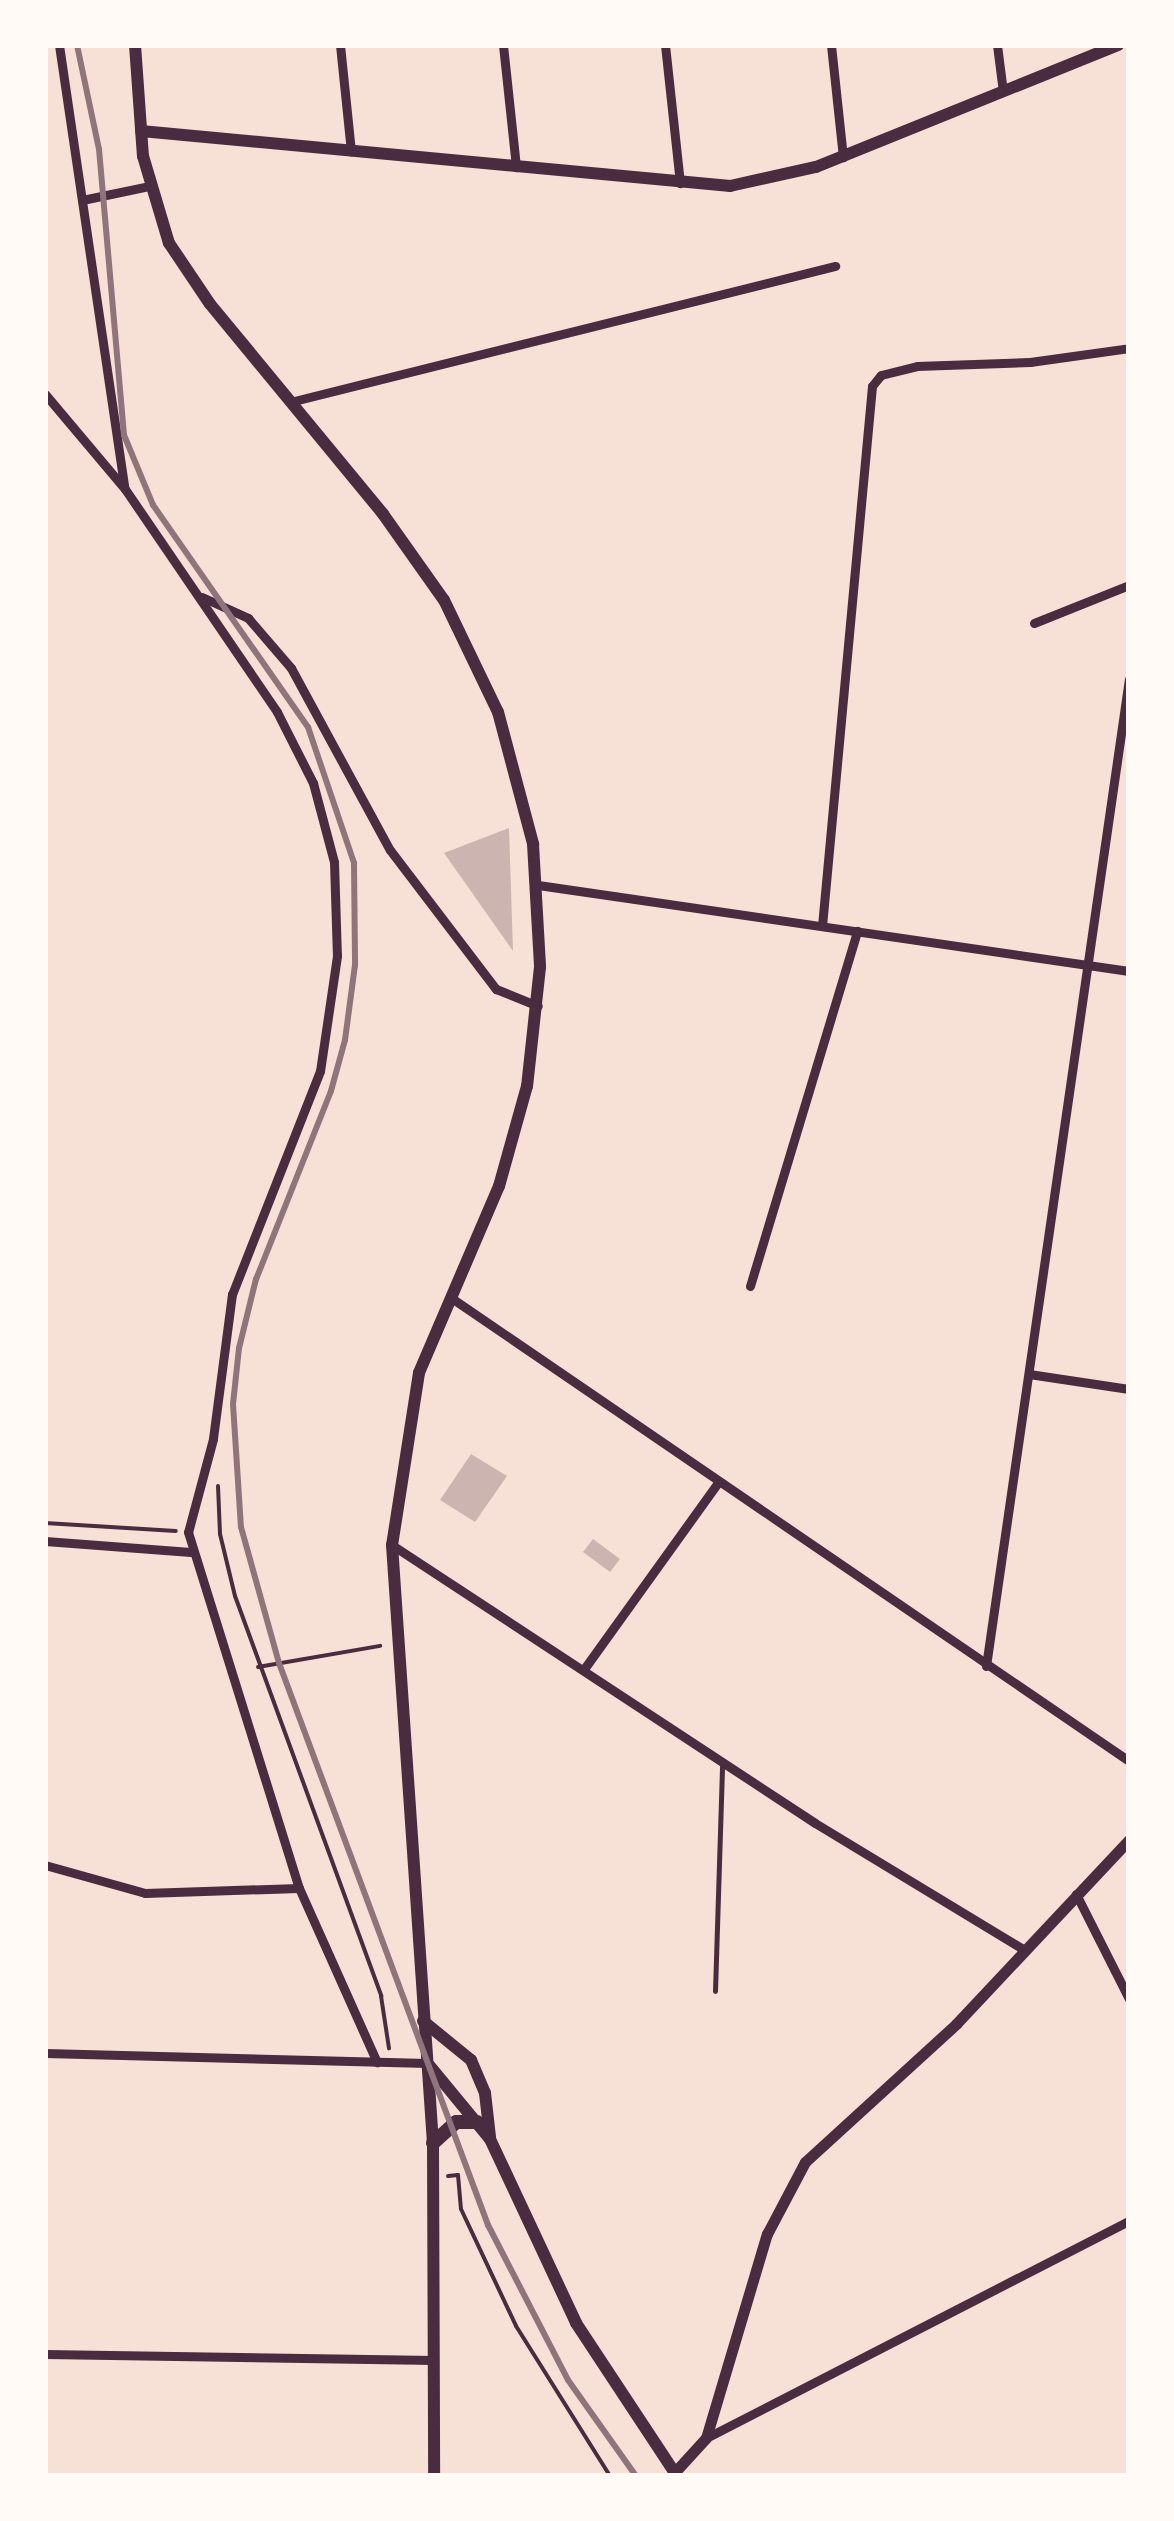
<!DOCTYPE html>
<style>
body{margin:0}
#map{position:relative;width:1174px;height:2521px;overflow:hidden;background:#f7e1d7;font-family:"PT Sans",sans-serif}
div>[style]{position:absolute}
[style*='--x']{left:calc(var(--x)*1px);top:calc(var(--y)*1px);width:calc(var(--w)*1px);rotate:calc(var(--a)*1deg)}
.building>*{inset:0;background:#ccb4b1}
.path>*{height:4px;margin:-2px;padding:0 2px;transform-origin:2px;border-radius:2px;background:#4a2c40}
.service>*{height:5px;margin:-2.5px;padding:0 2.5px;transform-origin:2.5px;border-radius:2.5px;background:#4a2c40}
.minor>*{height:9px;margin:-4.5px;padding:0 4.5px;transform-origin:4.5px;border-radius:4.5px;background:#4a2c40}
.tertiary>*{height:11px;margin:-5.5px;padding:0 5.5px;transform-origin:5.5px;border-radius:5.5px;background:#4a2c40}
.secondary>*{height:12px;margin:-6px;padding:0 6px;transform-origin:6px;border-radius:6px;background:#4a2c40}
.primary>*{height:14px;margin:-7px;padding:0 7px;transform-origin:7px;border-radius:7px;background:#4a2c40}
.rail>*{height:6px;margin:-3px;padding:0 3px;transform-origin:3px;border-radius:3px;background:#8f747c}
span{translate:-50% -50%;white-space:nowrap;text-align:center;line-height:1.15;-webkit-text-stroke:9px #fffaf5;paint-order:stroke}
.frame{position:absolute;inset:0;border:48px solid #fffaf5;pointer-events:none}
</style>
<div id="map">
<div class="building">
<div style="clip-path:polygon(509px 828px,513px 951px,444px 853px)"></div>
<div style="clip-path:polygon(471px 1454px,507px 1476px,475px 1522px,440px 1500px)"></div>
<div style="clip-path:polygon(593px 1539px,620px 1559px,610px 1572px,583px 1552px)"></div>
</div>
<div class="path">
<div style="--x:218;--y:1486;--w:48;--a:87.6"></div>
<div style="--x:220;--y:1534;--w:64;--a:76.4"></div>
<div style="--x:235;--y:1596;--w:426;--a:69.9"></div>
<div style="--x:381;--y:1996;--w:53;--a:81.3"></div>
<div style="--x:45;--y:1523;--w:131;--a:3.5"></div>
<div style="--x:258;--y:1667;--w:124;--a:-9.8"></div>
<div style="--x:448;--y:2176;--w:10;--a:-6"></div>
<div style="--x:458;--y:2175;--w:34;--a:85"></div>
<div style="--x:461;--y:2209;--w:129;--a:64.8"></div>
<div style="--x:516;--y:2326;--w:177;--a:57.9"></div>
</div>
<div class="service">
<div style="--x:715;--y:1991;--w:228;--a:-88.2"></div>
</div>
<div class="minor">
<div style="--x:59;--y:45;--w:446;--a:81.6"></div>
<div style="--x:340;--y:45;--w:107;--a:84.1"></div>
<div style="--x:503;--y:45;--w:123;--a:83.9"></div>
<div style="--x:665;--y:45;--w:139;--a:83.8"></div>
<div style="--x:831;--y:45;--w:113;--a:83.9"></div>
<div style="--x:997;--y:45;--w:47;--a:82.7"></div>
<div style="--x:87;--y:199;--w:63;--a:-11.8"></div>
<div style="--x:45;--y:394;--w:124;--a:49.9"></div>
<div style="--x:125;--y:489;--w:270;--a:55.7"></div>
<div style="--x:277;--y:712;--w:80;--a:63.1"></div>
<div style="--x:313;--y:783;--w:82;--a:75.1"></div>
<div style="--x:334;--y:862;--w:94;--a:88.2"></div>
<div style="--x:337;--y:956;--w:116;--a:98.4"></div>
<div style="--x:320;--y:1071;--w:240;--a:111.5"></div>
<div style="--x:232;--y:1294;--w:146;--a:97.5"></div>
<div style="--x:213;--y:1439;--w:96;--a:105"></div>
<div style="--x:188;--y:1532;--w:373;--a:72.7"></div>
<div style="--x:299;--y:1888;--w:191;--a:65.9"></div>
<div style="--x:290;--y:402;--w:562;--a:-14.01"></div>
<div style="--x:202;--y:597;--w:51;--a:24.5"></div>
<div style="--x:248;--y:618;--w:66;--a:49.3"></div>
<div style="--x:291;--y:668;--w:207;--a:61.5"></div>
<div style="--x:390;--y:850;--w:175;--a:52.7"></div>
<div style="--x:496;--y:989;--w:45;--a:22"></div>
<div style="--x:1034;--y:623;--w:102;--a:-21.8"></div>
<div style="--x:538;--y:885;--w:597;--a:8.28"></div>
<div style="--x:822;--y:926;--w:542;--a:-84.71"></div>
<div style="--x:872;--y:386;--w:14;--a:-51"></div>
<div style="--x:881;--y:375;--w:37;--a:-14"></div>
<div style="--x:917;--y:366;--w:113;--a:-2"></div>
<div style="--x:1030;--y:362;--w:100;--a:-8"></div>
<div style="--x:750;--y:1286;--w:371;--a:-73.2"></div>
<div style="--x:450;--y:1297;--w:822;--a:34.35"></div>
<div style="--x:1029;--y:1374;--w:101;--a:8.5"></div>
<div style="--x:45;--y:1541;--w:146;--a:4.3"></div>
<div style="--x:392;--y:1545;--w:506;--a:33.31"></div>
<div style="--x:815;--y:1823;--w:245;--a:31.2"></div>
<div style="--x:986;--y:1666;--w:997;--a:-81.76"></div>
<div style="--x:584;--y:1669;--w:231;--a:-54.3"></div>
<div style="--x:45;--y:1865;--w:104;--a:15.6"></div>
<div style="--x:145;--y:1893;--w:154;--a:-1.9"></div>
<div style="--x:1076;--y:1894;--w:118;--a:63.2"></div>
<div style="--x:45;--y:2053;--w:382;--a:1.5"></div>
<div style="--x:45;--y:2354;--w:389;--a:0.9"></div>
<div style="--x:706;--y:2438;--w:475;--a:-27.2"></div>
</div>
<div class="tertiary">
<div style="--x:674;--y:2473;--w:47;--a:-47.6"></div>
<div style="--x:706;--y:2438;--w:213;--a:-73.4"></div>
<div style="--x:767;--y:2234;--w:81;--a:-62.2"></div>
<div style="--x:805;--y:2162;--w:205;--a:-42.4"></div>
<div style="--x:956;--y:2024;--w:253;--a:-46.8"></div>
</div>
<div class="secondary">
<div style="--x:135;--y:45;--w:111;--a:85.9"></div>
<div style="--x:143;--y:156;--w:91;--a:73.4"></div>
<div style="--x:169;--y:243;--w:73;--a:56.1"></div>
<div style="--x:210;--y:304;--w:272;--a:50.5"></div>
<div style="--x:383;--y:514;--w:105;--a:54.7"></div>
<div style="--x:444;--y:600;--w:124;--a:64.3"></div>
<div style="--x:498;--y:712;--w:137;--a:75.1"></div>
<div style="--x:533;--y:844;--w:123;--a:86.7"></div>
<div style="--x:540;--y:967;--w:120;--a:96.2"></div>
<div style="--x:527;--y:1086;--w:104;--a:105.6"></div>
<div style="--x:499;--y:1186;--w:203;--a:113.2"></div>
<div style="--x:419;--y:1373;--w:174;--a:98.9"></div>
<div style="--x:392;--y:1545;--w:599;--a:86.08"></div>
<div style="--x:433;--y:2143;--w:333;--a:89.8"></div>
<div style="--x:141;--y:131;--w:592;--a:5.33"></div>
<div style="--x:730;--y:186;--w:88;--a:-12.5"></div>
<div style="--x:816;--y:167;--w:326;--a:-22"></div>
<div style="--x:423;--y:2021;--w:62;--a:39.1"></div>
<div style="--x:471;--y:2060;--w:36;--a:67"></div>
<div style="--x:485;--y:2093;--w:44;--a:83.5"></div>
<div style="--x:429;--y:2065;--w:96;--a:50.5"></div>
<div style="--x:490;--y:2139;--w:203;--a:64.9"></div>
<div style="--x:576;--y:2323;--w:183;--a:56.6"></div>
</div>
<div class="primary">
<div style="--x:433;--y:2143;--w:31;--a:-42"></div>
<div style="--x:456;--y:2122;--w:21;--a:0"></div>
</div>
<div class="rail">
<div style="--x:77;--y:45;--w:106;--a:78.1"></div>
<div style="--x:99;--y:149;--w:287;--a:85"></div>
<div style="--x:124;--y:435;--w:76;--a:67.5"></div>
<div style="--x:153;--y:505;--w:271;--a:55.1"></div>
<div style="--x:308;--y:727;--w:144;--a:71.3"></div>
<div style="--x:354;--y:863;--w:102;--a:89.4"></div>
<div style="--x:355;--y:965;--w:76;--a:97.6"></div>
<div style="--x:345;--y:1040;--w:53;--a:105.4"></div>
<div style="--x:331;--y:1091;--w:202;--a:111.7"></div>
<div style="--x:256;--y:1279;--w:71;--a:103.8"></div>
<div style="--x:239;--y:1348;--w:56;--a:96.1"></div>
<div style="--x:233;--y:1404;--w:123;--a:86.3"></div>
<div style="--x:241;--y:1527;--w:141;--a:74.4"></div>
<div style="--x:279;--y:1663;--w:600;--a:69.6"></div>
<div style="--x:488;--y:2225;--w:174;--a:62.7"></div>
<div style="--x:568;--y:2380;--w:118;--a:54.7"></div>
</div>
<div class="frame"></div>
</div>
